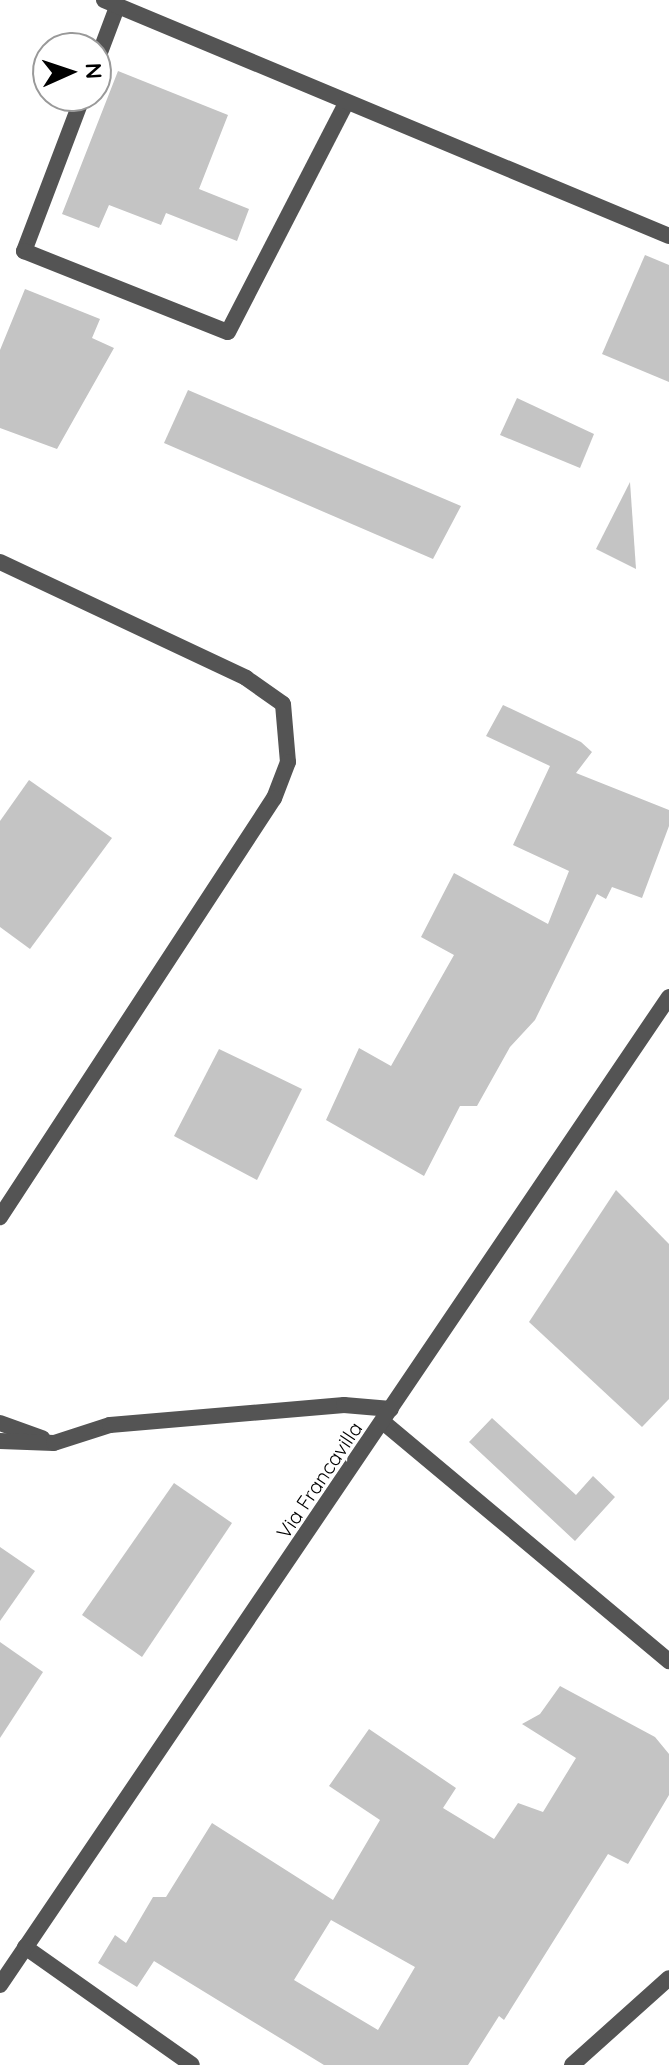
<!DOCTYPE html>
<style>
body{margin:0}
#map{position:relative;width:669px;height:2065px;overflow:hidden;background:#fff;font-family:Quicksand,sans-serif}
div>[style]{position:absolute}
[style*='--x']{left:calc(var(--x)*1px);top:calc(var(--y)*1px);width:calc(var(--w)*1px);rotate:calc(var(--a)*1deg)}
.building>*{inset:0;background:#c4c4c4}
.service>*{height:16px;margin:-8px;padding:0 8px;transform-origin:8px;border-radius:8px;background:#545454}
.minor>*{height:16px;margin:-8px;padding:0 8px;transform-origin:8px;border-radius:8px;background:#545454}
.tertiary>*{height:16px;margin:-8px;padding:0 8px;transform-origin:8px;border-radius:8px;background:#545454}
span{translate:-50% -50%;white-space:nowrap;text-align:center;line-height:1.15;-webkit-text-stroke:6px #fff;paint-order:stroke}
.street-label{font-size:20px;color:#000}
.north{position:absolute;left:32px;top:32px;width:80px;height:80px;box-sizing:border-box;background:#fff;border:2px solid #999;border-radius:50%;rotate:87deg;font-size:22px;font-weight:700;line-height:32px;text-align:center;color:#000}
.north::after{content:'';display:block;margin:auto;width:28px;height:36px;background:#000;clip-path:polygon(50% 0,100% 100%,50% 72%,0 100%)}
</style>
<div id="map">
<div class="building">
<div style="clip-path:polygon(118px 71px,228px 115px,199px 189px,249px 209px,237px 241px,166px 213px,161px 225px,109px 205px,99px 228px,62px 214px)"></div>
<div style="clip-path:polygon(645px 255px,669px 265px,669px 382px,602px 354px)"></div>
<div style="clip-path:polygon(25px 289px,100px 319px,92px 338px,114px 348px,57px 449px,0 428px,0 350px)"></div>
<div style="clip-path:polygon(188px 390px,461px 506px,433px 559px,164px 443px)"></div>
<div style="clip-path:polygon(517px 398px,594px 434px,580px 468px,500px 435px)"></div>
<div style="clip-path:polygon(630px 482px,636px 569px,596px 549px)"></div>
<div style="clip-path:polygon(503px 705px,581px 742px,592px 752px,576px 773px,669px 810px,669px 826px,642px 898px,612px 887px,606px 899px,597px 894px,535px 1020px,510px 1047px,477px 1106px,460px 1106px,424px 1176px,326px 1120px,359px 1048px,391px 1066px,454px 955px,421px 937px,454px 873px,548px 924px,569px 871px,513px 845px,550px 766px,486px 736px)"></div>
<div style="clip-path:polygon(29px 780px,112px 838px,30px 949px,0 927px,0 821px)"></div>
<div style="clip-path:polygon(219px 1049px,302px 1089px,257px 1180px,174px 1136px)"></div>
<div style="clip-path:polygon(616px 1190px,669px 1244px,669px 1399px,642px 1427px,529px 1322px)"></div>
<div style="clip-path:polygon(492px 1418px,576px 1495px,593px 1476px,615px 1497px,575px 1541px,469px 1442px)"></div>
<div style="clip-path:polygon(174px 1483px,232px 1523px,142px 1657px,82px 1615px)"></div>
<div style="clip-path:polygon(0 1547px,35px 1571px,0 1621px)"></div>
<div style="clip-path:polygon(0 1642px,43px 1672px,0 1738px)"></div>
<div style="clip-path:polygon(evenodd,560px 1686px,655px 1737px,669px 1754px,669px 1795px,628px 1864px,608px 1854px,504px 2020px,499px 2016px,468px 2065px,324px 2065px,154px 1961px,137px 1987px,98px 1963px,115px 1935px,126px 1943px,153px 1897px,166px 1897px,212px 1823px,333px 1900px,380px 1820px,329px 1786px,369px 1729px,456px 1788px,443px 1808px,494px 1839px,518px 1803px,543px 1812px,576px 1758px,522px 1724px,540px 1714px,560px 1686px,331px 1920px,415px 1967px,378px 2030px,294px 1980px,331px 1920px)"></div>
</div>
<div class="service">
<div style="--x:96;--y:63;--w:60;--a:-69.4"></div>
<div style="--x:83;--y:96;--w:166;--a:110.8"></div>
<div style="--x:24;--y:251;--w:219;--a:21.7"></div>
<div style="--x:228;--y:332;--w:255;--a:-62.7"></div>
</div>
<div class="minor">
<div style="--x:104;--y:0;--w:612;--a:22.67"></div>
<div style="--x:0;--y:562;--w:272;--a:25.2"></div>
<div style="--x:246;--y:678;--w:45;--a:35.1"></div>
<div style="--x:283;--y:704;--w:58;--a:85.1"></div>
<div style="--x:288;--y:762;--w:39;--a:111"></div>
<div style="--x:274;--y:798;--w:501;--a:123.18"></div>
<div style="--x:383;--y:1422;--w:373;--a:39.9"></div>
<div style="--x:0;--y:1423;--w:45;--a:19.7"></div>
<div style="--x:0;--y:1441;--w:54;--a:2.1"></div>
<div style="--x:54;--y:1443;--w:59;--a:-17.8"></div>
<div style="--x:110;--y:1425;--w:235;--a:-4.9"></div>
<div style="--x:344;--y:1405;--w:47;--a:4.9"></div>
<div style="--x:25;--y:1947;--w:204;--a:35.2"></div>
<div style="--x:572;--y:2065;--w:130;--a:-41.9"></div>
</div>
<div class="tertiary">
<div style="--x:0;--y:1985;--w:1193;--a:-55.9"></div>
</div>
<div class="street-label">
<span style="left:319px;top:1480px;rotate:-56deg">Via Francavilla</span>
</div>
<div class="north">N</div>
</div>
